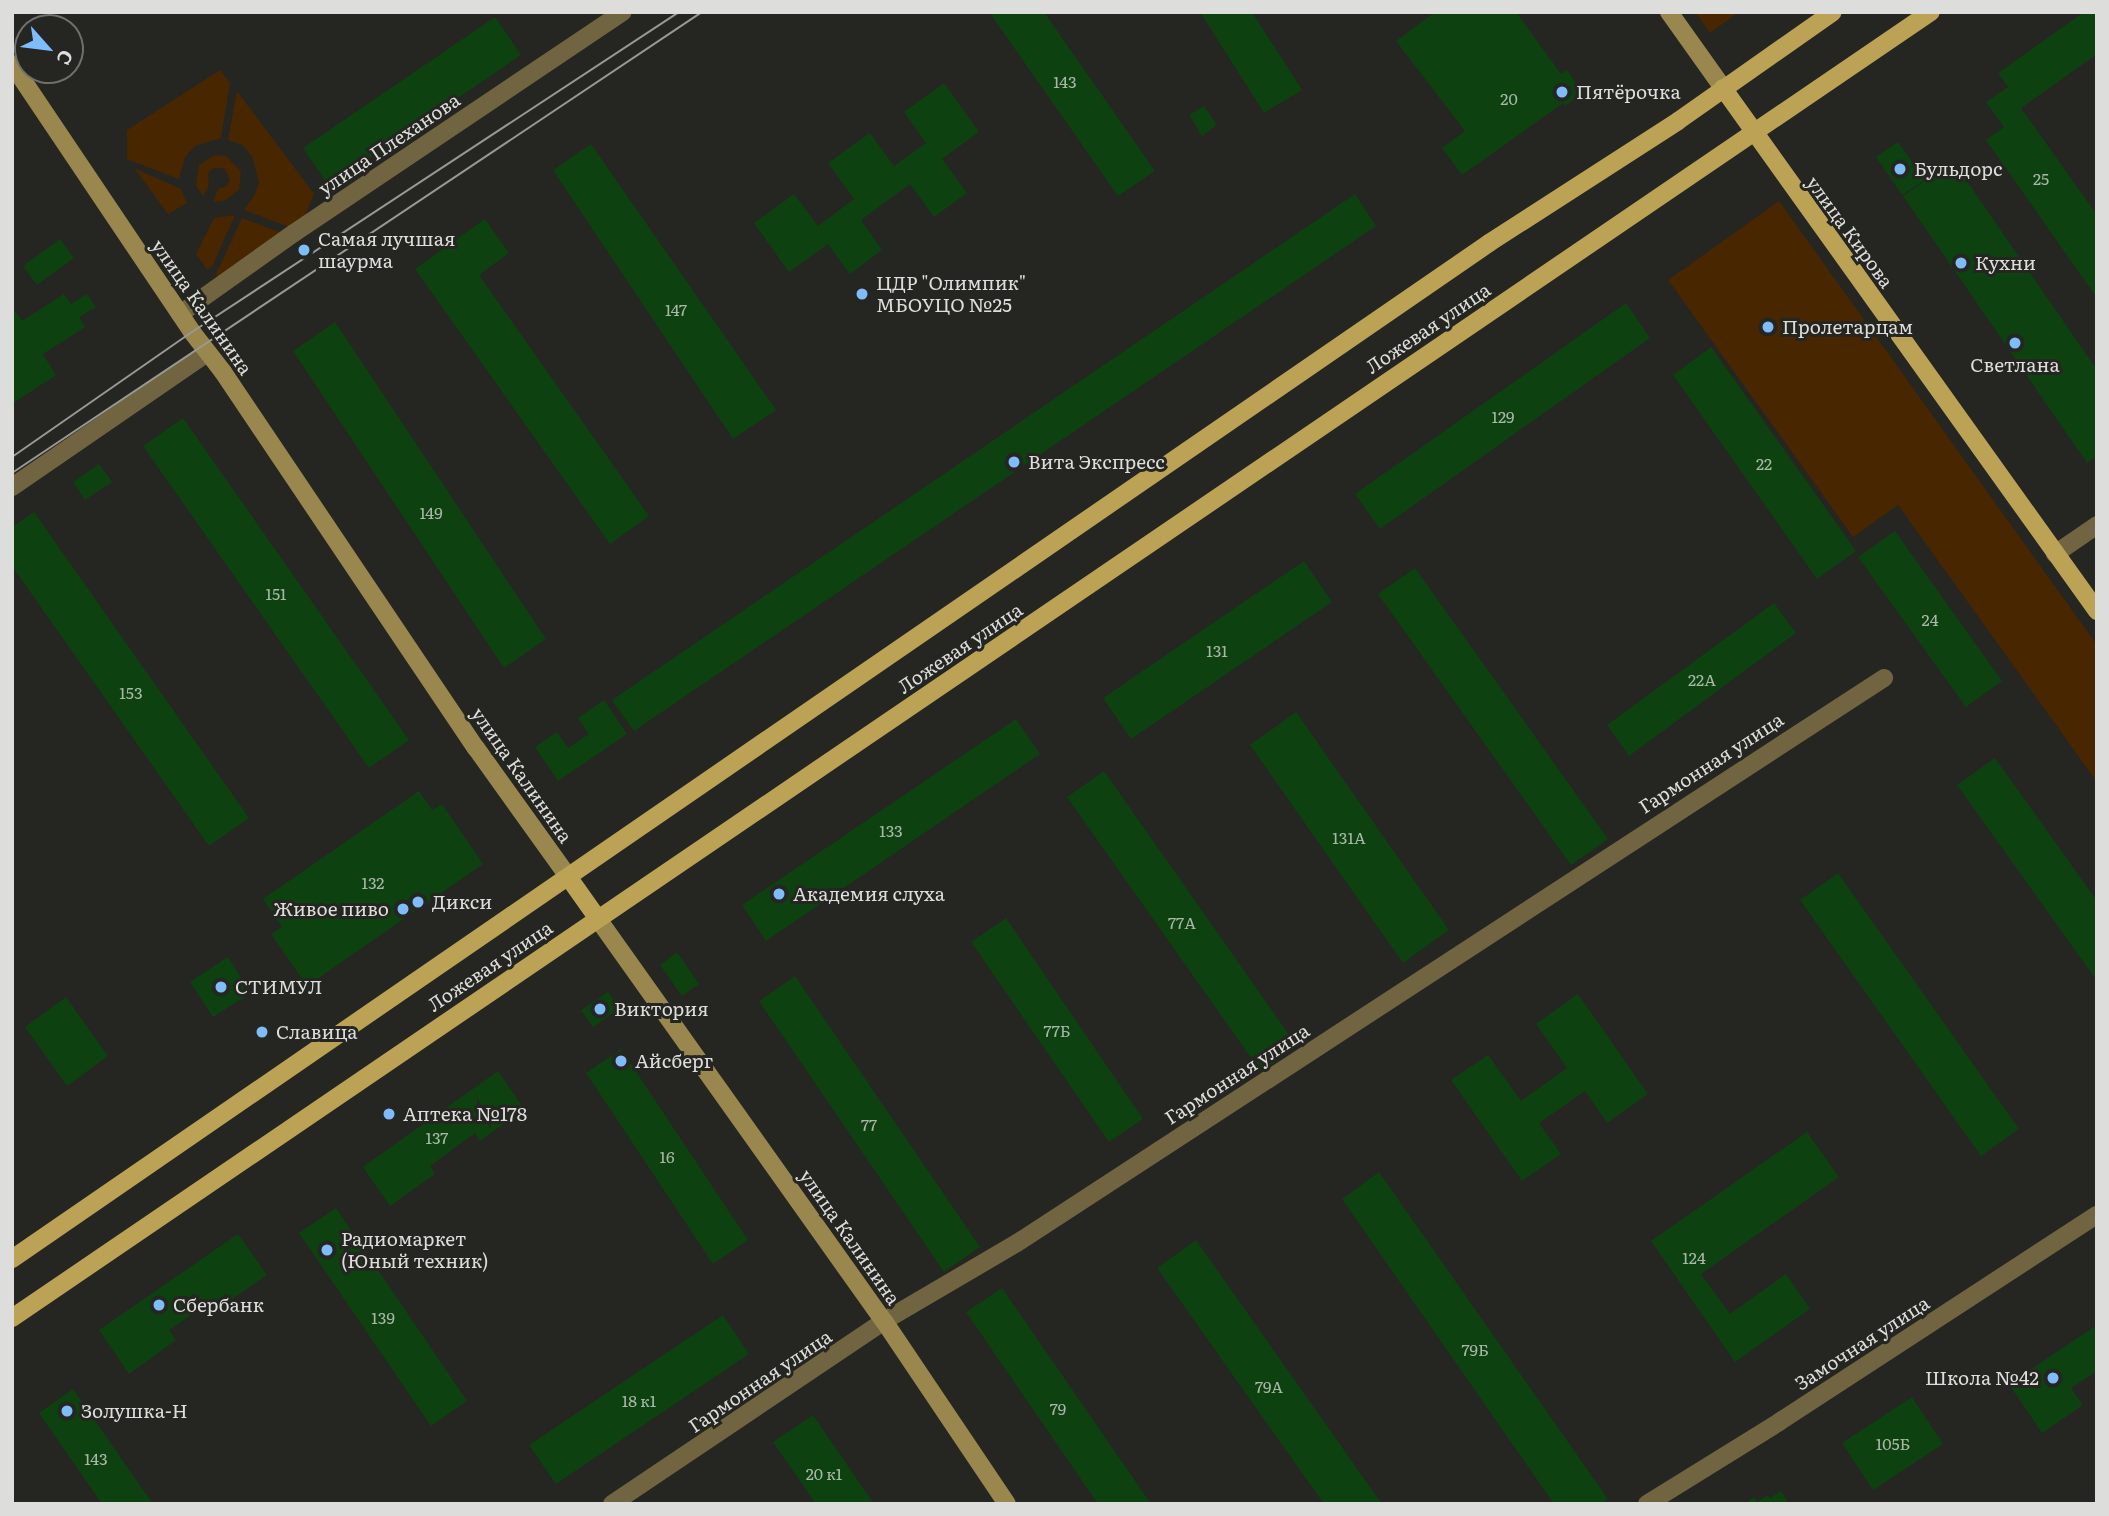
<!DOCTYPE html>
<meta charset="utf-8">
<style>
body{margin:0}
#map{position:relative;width:2109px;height:1516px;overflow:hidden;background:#252621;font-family:Literata,serif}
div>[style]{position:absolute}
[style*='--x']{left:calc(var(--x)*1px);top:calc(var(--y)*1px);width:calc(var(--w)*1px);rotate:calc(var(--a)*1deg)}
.green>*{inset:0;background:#472600}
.building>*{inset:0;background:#0d4110}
.street>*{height:18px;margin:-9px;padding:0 9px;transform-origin:9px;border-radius:9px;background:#706441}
.secondary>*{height:18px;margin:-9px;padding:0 9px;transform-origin:9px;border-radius:9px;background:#9a874d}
.primary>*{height:18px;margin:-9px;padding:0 9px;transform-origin:9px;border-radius:9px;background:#bba255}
.tram>*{height:2px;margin:-1px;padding:0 1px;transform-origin:1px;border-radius:1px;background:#989995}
.dots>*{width:19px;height:19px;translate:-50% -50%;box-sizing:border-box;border:4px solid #252621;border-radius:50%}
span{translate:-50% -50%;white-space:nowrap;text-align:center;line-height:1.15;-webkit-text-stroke:6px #252621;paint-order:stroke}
.number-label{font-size:16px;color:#a9b7a8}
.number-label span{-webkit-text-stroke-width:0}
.poi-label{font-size:19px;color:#dddedb}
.left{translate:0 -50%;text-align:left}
.right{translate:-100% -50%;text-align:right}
.street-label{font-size:19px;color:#dddedb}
.frame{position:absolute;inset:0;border:14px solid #dddedb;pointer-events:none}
.north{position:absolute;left:14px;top:14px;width:70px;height:70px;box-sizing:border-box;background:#252621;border:2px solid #6f706b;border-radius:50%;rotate:118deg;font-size:19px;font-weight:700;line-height:28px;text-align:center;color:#dddedb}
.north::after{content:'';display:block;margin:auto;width:24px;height:32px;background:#7fbdfa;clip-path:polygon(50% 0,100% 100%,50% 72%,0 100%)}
</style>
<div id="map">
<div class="green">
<div style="clip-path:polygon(1695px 12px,1739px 12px,1710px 33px)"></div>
<div style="clip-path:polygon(220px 70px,230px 83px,221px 138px,195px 146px,185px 157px,179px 179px,127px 159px,127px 130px)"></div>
<div style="clip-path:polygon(237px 91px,314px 194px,304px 218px,292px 228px,244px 210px,255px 194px,259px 182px,252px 156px,242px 145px,228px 140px)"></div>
<div style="clip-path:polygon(214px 155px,226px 156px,241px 171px,239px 190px,224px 201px,213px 202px,218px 189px,227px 186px,230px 180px,224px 168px,213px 168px,208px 173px,209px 185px,203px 196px,196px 186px,199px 165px)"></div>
<div style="clip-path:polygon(134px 168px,181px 189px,187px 203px,168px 214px)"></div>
<div style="clip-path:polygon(1779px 201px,2097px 645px,2097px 782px,1898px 505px,1853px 537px,1668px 280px)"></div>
<div style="clip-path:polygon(235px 215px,212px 267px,207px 270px,196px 254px,214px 218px)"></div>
<div style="clip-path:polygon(242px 218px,285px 234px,220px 281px,216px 274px)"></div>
</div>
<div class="building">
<div style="clip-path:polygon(989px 12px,1044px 12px,1155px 171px,1118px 196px)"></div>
<div style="clip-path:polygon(1200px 12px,1252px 12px,1302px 90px,1264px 113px)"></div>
<div style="clip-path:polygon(1435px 12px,1516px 12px,1561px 74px,1567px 70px,1583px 93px,1565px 106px,1563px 103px,1462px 175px,1442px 148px,1465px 131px,1396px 41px)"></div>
<div style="clip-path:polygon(2084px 12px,2097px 12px,2097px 54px,2021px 108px,2097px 215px,2097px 298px,1986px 140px,2004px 127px,1986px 102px,2008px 87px,1998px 73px)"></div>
<div style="clip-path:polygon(495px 17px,521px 55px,329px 186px,303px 148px)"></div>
<div style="clip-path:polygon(944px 83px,979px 132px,942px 159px,967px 193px,934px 217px,910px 184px,861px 220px,882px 250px,850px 274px,828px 244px,789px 272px,754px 223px,794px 194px,818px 226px,854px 199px,828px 163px,870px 133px,894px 166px,926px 143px,904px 112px)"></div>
<div style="clip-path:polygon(1204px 106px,1217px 125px,1202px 136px,1189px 115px)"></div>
<div style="clip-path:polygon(1898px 142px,1925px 180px,1902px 195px,1876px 157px)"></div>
<div style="clip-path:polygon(591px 144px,776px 410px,733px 439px,553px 170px)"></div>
<div style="clip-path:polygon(1953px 161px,2097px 370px,2097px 456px,2087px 463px,1903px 196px)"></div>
<div style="clip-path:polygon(1355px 194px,1376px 226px,634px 731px,612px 700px)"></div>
<div style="clip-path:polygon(485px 219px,509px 253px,479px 275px,649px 516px,610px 544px,415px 269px)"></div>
<div style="clip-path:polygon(60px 239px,74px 258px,37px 285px,23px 266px)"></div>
<div style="clip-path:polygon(64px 294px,71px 304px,87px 294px,96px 307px,79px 317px,85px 327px,43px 354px,56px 375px,12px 404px,12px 307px,22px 321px)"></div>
<div style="clip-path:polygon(1626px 303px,1650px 338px,1380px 529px,1355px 494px)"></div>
<div style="clip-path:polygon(335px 322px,546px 639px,504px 668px,293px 351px)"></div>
<div style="clip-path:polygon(1711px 347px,1856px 551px,1817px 579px,1673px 375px)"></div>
<div style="clip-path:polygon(183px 418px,409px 740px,369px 768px,143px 446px)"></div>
<div style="clip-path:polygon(99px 464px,112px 482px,85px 500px,73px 482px)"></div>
<div style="clip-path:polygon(34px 512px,249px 818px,209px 846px,12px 566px,12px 527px)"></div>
<div style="clip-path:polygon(1895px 531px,2002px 681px,1966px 707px,1858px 557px)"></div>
<div style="clip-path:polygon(1304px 561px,1332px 602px,1131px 739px,1103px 698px)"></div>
<div style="clip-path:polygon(1415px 568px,1608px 839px,1571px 865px,1378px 594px)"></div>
<div style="clip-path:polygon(1774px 603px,1796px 633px,1629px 756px,1607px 725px)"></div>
<div style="clip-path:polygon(604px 700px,627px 734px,558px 781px,535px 747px,557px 732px,568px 748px,589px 734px,578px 718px)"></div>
<div style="clip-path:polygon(1296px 712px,1449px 930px,1403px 963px,1250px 745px)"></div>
<div style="clip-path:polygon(1016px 719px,1040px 754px,766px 941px,742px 905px)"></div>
<div style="clip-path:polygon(1995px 758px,2097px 901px,2097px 981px,1957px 785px)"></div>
<div style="clip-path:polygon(1104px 771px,1297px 1046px,1261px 1072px,1067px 797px)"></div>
<div style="clip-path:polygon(419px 791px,432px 810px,442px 804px,483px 864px,307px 986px,271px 934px,282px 927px,263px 899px)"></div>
<div style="clip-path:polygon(1838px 873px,2019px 1129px,1981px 1156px,1800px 900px)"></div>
<div style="clip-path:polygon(1006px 918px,1143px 1119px,1109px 1142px,971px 942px)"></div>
<div style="clip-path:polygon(677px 952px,699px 984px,682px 996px,660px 965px)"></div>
<div style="clip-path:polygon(228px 957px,251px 993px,213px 1017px,190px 982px)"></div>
<div style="clip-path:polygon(795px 976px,980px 1247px,944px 1272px,759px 1001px)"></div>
<div style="clip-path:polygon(608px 992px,620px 1008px,593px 1027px,581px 1010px)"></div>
<div style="clip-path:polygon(1578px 994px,1648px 1094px,1607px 1123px,1585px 1091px,1539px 1123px,1561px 1154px,1522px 1181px,1451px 1080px,1488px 1055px,1521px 1101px,1567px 1068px,1536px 1024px)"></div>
<div style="clip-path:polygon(66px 997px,108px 1056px,67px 1086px,25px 1027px)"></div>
<div style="clip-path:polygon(621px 1049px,748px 1240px,713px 1264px,586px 1073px)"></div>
<div style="clip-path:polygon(498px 1071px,524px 1109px,480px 1141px,475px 1133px,430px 1166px,435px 1174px,390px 1206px,363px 1167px)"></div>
<div style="clip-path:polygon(1807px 1132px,1839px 1177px,1701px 1274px,1730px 1314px,1786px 1274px,1810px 1309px,1735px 1362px,1651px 1241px)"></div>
<div style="clip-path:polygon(1379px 1172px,1608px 1499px,1601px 1504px,1554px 1504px,1342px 1199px)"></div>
<div style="clip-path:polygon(336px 1208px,467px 1401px,431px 1426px,299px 1233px)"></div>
<div style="clip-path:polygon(238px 1234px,267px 1275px,222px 1306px,216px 1298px,169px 1330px,176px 1340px,129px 1374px,99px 1330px)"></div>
<div style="clip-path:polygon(1196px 1240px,1382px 1504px,1324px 1504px,1157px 1268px)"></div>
<div style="clip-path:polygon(1002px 1288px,1151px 1504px,1098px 1504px,966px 1312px)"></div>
<div style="clip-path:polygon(723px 1315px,749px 1354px,556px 1484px,529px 1445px)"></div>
<div style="clip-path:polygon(2097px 1325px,2097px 1371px,2071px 1388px,2083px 1405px,2042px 1433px,2009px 1384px)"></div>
<div style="clip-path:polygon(73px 1389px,153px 1504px,102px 1504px,39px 1413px)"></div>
<div style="clip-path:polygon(1912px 1397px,1943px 1444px,1873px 1490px,1842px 1443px)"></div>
<div style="clip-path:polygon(813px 1415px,874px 1504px,816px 1504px,773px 1442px)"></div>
<div style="clip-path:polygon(1781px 1491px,1789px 1504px,1744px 1504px,1754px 1497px,1757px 1502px,1768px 1495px,1770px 1498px)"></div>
</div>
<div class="street">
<div style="--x:180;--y:314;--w:140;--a:-35.4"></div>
<div style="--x:294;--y:233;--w:396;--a:-33.9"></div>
<div style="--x:12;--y:487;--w:237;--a:-34.5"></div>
<div style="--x:2055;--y:554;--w:51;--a:-34.6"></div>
<div style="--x:612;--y:1504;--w:328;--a:-33.9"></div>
<div style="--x:884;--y:1321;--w:154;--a:-30.4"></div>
<div style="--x:1017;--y:1243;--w:1035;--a:-33.09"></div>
<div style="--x:1647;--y:1504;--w:155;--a:-31.8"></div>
<div style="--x:1779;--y:1422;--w:379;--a:-33.1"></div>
</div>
<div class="secondary">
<div style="--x:1669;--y:12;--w:93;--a:54.6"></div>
<div style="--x:12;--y:64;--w:323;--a:56.1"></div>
<div style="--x:192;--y:332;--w:51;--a:52.2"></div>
<div style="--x:223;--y:372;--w:453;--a:56.1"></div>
<div style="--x:476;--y:748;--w:160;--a:54.4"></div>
<div style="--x:598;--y:919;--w:493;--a:54.6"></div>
<div style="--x:884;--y:1321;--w:220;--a:56.1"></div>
</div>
<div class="primary">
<div style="--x:1723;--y:88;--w:643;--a:54.43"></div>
<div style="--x:569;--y:878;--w:50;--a:54.7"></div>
<div style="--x:12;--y:1259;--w:1793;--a:-34.52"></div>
<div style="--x:1489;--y:243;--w:225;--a:-32.8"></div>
<div style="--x:1678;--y:121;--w:189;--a:-35.1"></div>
<div style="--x:12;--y:1318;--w:2321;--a:-34.24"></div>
</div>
<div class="tram">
<div style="--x:12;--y:457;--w:219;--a:-34.8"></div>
<div style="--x:192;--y:332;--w:583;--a:-33.31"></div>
<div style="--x:12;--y:473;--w:830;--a:-33.75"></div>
</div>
<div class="dots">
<div style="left:1562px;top:92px;background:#7fbdfa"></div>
<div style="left:1900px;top:169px;background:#7fbdfa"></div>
<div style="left:304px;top:250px;background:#7fbdfa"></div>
<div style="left:1961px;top:263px;background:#7fbdfa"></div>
<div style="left:862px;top:294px;background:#7fbdfa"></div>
<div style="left:1768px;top:327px;background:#7fbdfa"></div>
<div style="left:2015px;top:343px;background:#7fbdfa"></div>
<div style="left:1014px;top:462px;background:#7fbdfa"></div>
<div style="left:779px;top:894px;background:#7fbdfa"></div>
<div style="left:418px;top:902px;background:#7fbdfa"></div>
<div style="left:403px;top:909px;background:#7fbdfa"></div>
<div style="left:221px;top:987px;background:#7fbdfa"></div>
<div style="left:600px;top:1009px;background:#7fbdfa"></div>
<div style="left:262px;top:1032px;background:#7fbdfa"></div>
<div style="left:621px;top:1061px;background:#7fbdfa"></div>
<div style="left:389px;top:1114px;background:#7fbdfa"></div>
<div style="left:327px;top:1250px;background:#7fbdfa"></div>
<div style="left:159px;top:1305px;background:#7fbdfa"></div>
<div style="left:2053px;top:1378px;background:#7fbdfa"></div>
<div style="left:67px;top:1411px;background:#7fbdfa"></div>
</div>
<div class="number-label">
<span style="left:1065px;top:81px">143</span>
<span style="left:1509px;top:98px">20</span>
<span style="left:2041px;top:178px">25</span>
<span style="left:676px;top:309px">147</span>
<span style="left:1503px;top:416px">129</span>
<span style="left:1764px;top:463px">22</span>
<span style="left:431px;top:512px">149</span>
<span style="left:276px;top:593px">151</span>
<span style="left:1930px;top:619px">24</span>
<span style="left:1217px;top:650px">131</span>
<span style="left:1702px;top:679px">22А</span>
<span style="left:131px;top:692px">153</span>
<span style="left:891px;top:830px">133</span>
<span style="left:1349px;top:837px">131А</span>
<span style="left:373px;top:882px">132</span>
<span style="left:1182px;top:922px">77А</span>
<span style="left:1057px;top:1030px">77Б</span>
<span style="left:869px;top:1124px">77</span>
<span style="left:437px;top:1137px">137</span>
<span style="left:667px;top:1156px">16</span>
<span style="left:1694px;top:1257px">124</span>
<span style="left:383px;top:1317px">139</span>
<span style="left:1475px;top:1349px">79Б</span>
<span style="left:1269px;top:1386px">79А</span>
<span style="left:639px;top:1400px">18 к1</span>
<span style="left:1058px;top:1408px">79</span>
<span style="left:1893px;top:1443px">105Б</span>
<span style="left:96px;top:1458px">143</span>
<span style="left:824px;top:1473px">20 к1</span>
</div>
<div class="poi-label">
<span class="left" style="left:1576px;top:92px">Пятёрочка</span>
<span class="left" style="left:1914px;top:169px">Бульдорс</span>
<span class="left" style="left:318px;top:250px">Самая лучшая<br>шаурма</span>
<span class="left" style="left:1975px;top:263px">Кухни</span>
<span class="left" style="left:876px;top:294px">ЦДР "Олимпик"<br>МБОУЦО №25</span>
<span class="left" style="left:1782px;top:327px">Пролетарцам</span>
<span style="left:2015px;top:365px">Светлана</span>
<span class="left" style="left:1028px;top:462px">Вита Экспресс</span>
<span class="left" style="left:793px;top:894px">Академия слуха</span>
<span class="left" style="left:432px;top:902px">Дикси</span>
<span class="right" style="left:389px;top:909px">Живое пиво</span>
<span class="left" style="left:235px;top:987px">СТИМУЛ</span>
<span class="left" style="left:614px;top:1009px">Виктория</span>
<span class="left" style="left:276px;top:1032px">Славица</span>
<span class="left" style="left:635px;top:1061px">Айсберг</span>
<span class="left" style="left:403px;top:1114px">Аптека №178</span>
<span class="left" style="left:341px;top:1250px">Радиомаркет<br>(Юный техник)</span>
<span class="left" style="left:173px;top:1305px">Сбербанк</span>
<span class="right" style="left:2039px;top:1378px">Школа №42</span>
<span class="left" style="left:81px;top:1411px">Золушка-Н</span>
</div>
<div class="street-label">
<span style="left:389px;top:144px;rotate:-34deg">улица Плеханова</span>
<span style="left:1850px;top:232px;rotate:54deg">улица Кирова</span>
<span style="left:202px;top:307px;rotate:55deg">улица Калинина</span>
<span style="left:1428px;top:328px;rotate:-34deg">Ложевая улица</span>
<span style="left:960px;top:648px;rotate:-34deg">Ложевая улица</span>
<span style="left:1711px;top:763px;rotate:-33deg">Гармонная улица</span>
<span style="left:522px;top:775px;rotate:55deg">улица Калинина</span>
<span style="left:490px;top:966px;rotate:-34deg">Ложевая улица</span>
<span style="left:1237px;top:1074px;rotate:-33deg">Гармонная улица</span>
<span style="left:850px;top:1237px;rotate:55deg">улица Калинина</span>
<span style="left:1862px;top:1343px;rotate:-33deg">Замочная улица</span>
<span style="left:760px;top:1381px;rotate:-34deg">Гармонная улица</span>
</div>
<div class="frame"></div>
<div class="north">С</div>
</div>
